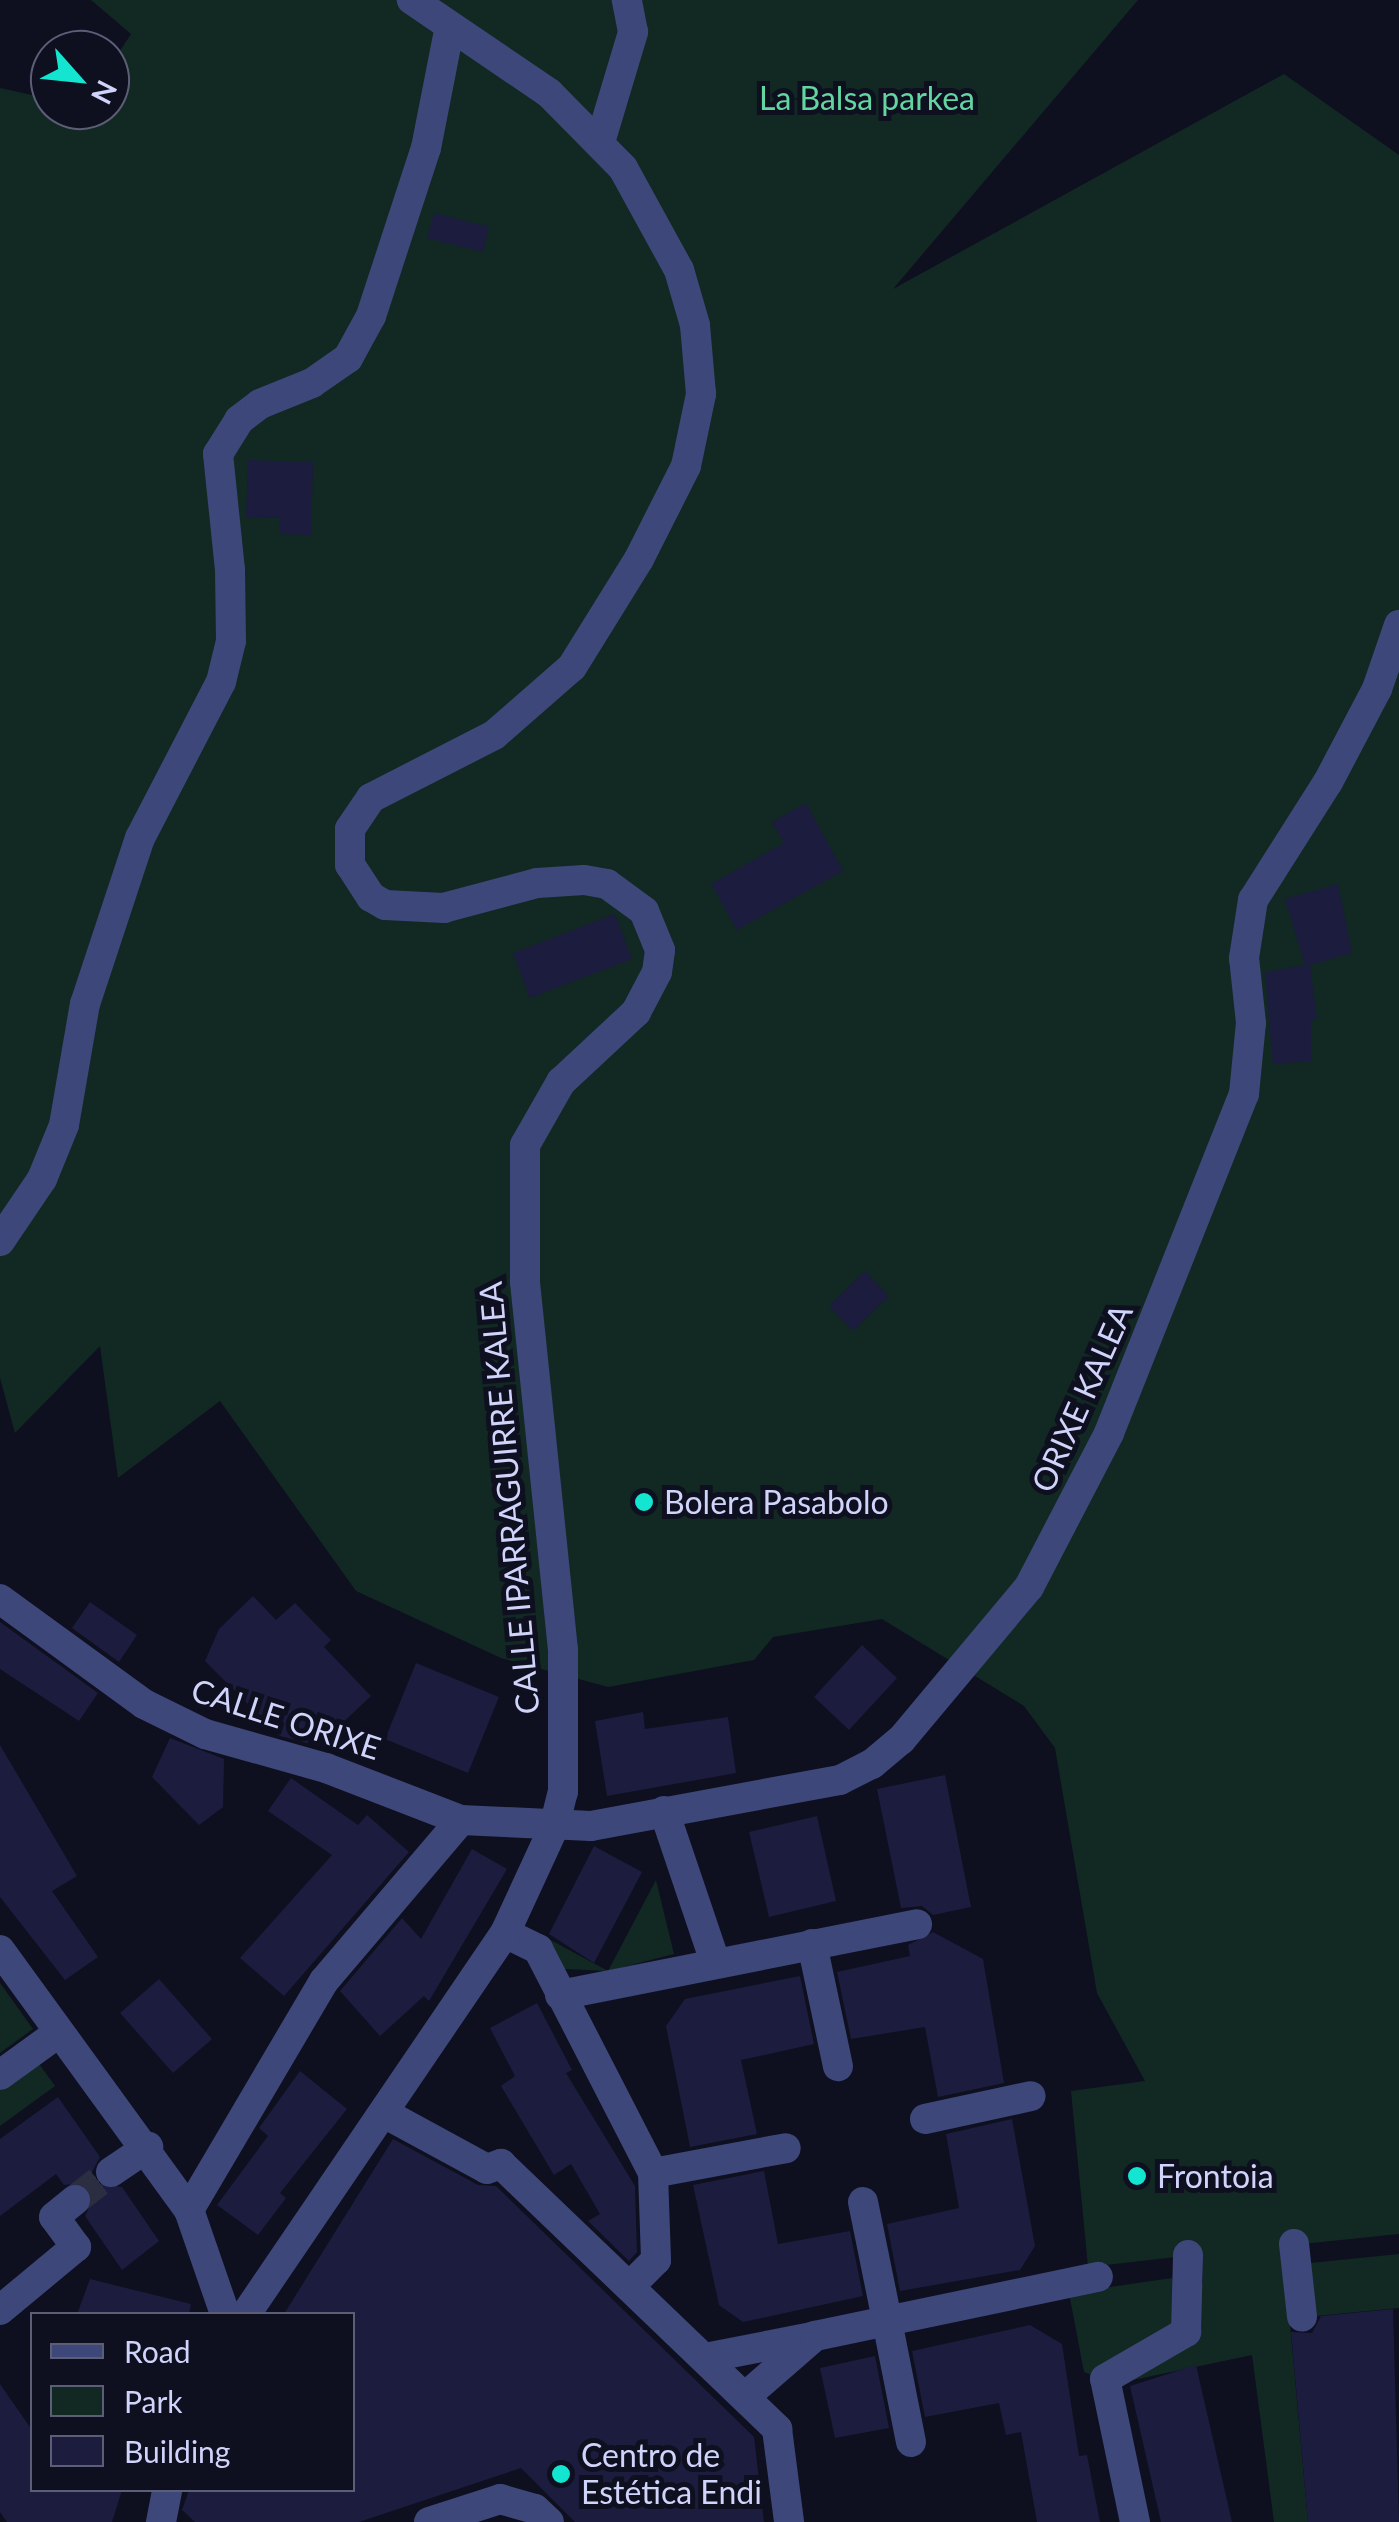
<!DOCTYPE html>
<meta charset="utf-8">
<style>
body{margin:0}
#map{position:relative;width:1399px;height:2522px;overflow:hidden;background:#0e0f1f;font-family:Lato,sans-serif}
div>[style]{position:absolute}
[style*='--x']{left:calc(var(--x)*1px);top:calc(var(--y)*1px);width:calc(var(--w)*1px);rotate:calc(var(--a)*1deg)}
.green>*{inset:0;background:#122823}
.building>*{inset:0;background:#1c1c3e}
.minor-tunnel>*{height:30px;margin-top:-15px;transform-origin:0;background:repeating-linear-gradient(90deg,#2b2d40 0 30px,transparent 0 45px)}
.minor>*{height:30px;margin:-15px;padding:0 15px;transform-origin:15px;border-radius:15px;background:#3d477a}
.dots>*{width:28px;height:28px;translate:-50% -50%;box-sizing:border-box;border:5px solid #0e0f1f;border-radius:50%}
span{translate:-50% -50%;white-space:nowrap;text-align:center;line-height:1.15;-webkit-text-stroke:10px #0e0f1f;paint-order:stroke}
.park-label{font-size:32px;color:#63d5a1}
.street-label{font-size:32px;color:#d0d4fb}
.poi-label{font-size:32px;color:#d0d4fb}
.left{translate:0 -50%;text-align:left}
.legend{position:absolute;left:30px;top:2312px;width:325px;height:180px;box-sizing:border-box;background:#0e0f1f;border:2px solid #5c5e77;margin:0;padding:12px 18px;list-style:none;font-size:30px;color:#d0d4fb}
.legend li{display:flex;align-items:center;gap:20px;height:50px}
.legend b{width:50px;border:2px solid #5c5e77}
.north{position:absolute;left:30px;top:30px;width:100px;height:100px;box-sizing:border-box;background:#0e0f1f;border:2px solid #5c5e77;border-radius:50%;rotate:117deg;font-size:28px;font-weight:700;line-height:40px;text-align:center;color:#d0d4fb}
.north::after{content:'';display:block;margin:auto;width:35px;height:45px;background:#13e5d0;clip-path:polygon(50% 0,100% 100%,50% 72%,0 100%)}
</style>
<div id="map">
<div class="green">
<div style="clip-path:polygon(91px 0,1138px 0,893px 289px,1284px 74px,1399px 155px,1399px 2234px,1283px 2246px,1308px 2522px,1274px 2522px,1252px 2355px,1114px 2384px,1084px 2372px,1069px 2293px,1172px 2278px,1174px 2289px,1203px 2283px,1202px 2254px,1088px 2267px,1071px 2091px,1145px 2081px,1097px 1993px,1055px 1748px,1024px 1706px,882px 1619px,773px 1637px,754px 1660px,608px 1687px,501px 1658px,356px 1591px,220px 1401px,118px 1478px,100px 1346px,15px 1433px,0 1378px,0 88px,50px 99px,50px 110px,110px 110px,110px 66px,131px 34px)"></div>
<div style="clip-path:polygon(656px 1880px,674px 1954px,608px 1971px,566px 1969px,550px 1961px,547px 1938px,608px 1971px)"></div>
<div style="clip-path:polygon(0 1983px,33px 2029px,0 2053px)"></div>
<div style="clip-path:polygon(35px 2058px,55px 2086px,0 2126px,0 2083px)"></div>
<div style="clip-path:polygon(1399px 2254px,1399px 2308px,1316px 2316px,1310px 2263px)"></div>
</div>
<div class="building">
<div style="clip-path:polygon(434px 213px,489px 227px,483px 252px,427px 238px)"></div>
<div style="clip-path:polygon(248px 460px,313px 462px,311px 535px,279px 534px,279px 518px,246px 517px)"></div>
<div style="clip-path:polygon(806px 803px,843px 871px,737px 930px,711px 884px,784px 843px,772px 822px)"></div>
<div style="clip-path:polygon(1338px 884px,1352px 953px,1310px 965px,1317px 1020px,1311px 1020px,1311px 1061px,1273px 1064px,1265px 972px,1305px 965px,1285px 899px)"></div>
<div style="clip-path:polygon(615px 914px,632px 959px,530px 998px,513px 953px)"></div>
<div style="clip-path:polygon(865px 1271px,889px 1296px,853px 1331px,829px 1306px)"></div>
<div style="clip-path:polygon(253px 1596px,276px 1620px,295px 1603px,331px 1640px,324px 1647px,371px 1696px,318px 1746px,280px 1736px,205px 1661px,219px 1629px)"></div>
<div style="clip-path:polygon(90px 1602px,137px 1635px,119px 1662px,72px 1628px)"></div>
<div style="clip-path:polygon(0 1622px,98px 1693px,79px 1721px,0 1669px)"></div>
<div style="clip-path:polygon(862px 1645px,897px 1678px,849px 1730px,814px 1697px)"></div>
<div style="clip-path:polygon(416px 1663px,499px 1697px,468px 1773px,385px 1739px)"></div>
<div style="clip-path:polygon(643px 1712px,645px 1729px,728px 1717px,736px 1773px,607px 1796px,595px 1721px)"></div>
<div style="clip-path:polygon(170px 1738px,224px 1759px,223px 1807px,199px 1825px,152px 1777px)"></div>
<div style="clip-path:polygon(0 1745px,77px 1876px,52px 1891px,98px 1957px,65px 1980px,0 1897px)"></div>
<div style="clip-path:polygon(945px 1775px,971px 1907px,933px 1915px,922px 1906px,901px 1908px,877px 1789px)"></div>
<div style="clip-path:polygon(291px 1778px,358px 1825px,367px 1815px,409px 1852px,284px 1996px,240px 1958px,332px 1855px,268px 1811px)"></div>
<div style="clip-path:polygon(817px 1816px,836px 1901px,769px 1917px,749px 1832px)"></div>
<div style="clip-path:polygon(594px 1846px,642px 1872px,594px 1963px,549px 1934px)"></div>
<div style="clip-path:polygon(472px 1849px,507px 1869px,429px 2001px,424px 1996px,380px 2036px,340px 1991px,402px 1918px,421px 1939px)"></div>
<div style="clip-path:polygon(933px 1932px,983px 1959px,1004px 2083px,938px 2097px,925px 2027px,851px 2039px,837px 1972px,910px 1956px,908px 1945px)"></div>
<div style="clip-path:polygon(800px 1976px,814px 2044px,741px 2060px,757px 2134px,690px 2147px,666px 2026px,685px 1999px)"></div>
<div style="clip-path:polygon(159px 1979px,212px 2039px,173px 2073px,120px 2013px)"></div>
<div style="clip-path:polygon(537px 2003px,572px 2070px,566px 2073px,635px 2186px,637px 2252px,629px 2261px,588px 2221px,600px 2214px,571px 2164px,554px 2175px,501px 2086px,515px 2076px,490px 2028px)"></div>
<div style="clip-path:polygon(300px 2071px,347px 2109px,280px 2193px,286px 2198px,258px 2235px,217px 2205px,268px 2136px,259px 2128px)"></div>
<div style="clip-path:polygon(58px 2097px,100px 2157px,92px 2172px,96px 2183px,122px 2187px,159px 2241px,122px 2270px,85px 2216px,94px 2198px,83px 2183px,64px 2185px,56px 2174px,0 2216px,0 2139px)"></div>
<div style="clip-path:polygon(1012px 2119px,1035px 2246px,1020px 2270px,900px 2291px,887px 2224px,959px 2208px,946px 2134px)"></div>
<div style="clip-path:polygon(393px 2139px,478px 2185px,496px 2186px,754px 2437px,764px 2522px,575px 2522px,521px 2468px,359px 2522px,195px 2522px,182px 2510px,189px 2490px,352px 2490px,352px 2314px,284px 2314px)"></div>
<div style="clip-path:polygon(764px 2171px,778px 2244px,850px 2231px,863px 2296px,743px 2322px,719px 2305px,693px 2185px)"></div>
<div style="clip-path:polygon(90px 2279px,191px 2304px,189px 2314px,77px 2314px)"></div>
<div style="clip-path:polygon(1393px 2309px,1399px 2522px,1308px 2522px,1291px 2332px,1312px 2333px,1321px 2316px)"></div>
<div style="clip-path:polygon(1030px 2325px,1062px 2344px,1079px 2456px,1087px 2455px,1100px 2522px,1037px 2522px,1021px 2432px,1006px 2435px,999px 2403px,925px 2417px,912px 2351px)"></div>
<div style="clip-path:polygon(875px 2356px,889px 2428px,835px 2438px,820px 2368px)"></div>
<div style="clip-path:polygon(1196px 2365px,1232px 2522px,1161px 2522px,1130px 2386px)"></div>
<div style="clip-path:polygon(0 2384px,32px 2430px,32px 2490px,122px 2490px,112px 2522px,7px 2522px,0 2512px)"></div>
</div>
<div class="minor-tunnel">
<div style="--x:75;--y:2200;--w:46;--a:-37.9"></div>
</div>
<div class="minor">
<div style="--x:601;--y:139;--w:112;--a:-73.3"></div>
<div style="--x:633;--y:32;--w:33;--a:-101"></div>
<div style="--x:0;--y:1241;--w:75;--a:-55.9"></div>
<div style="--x:42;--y:1179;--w:58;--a:-67.8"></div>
<div style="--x:64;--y:1125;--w:123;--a:-80.2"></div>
<div style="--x:85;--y:1004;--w:175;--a:-71.7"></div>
<div style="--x:140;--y:838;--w:176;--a:-62.6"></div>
<div style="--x:221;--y:682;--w:42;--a:-76.3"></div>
<div style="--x:231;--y:641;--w:71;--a:-90.8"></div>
<div style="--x:230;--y:570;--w:117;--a:-95.9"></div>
<div style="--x:218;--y:454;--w:40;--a:-58"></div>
<div style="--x:239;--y:420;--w:26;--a:-37"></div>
<div style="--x:260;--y:404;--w:56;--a:-22"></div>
<div style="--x:312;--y:383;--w:44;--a:-34.8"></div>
<div style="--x:348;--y:358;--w:48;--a:-61.3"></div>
<div style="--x:371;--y:316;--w:177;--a:-71.9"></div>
<div style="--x:426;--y:148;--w:124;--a:-78.9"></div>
<div style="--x:0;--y:1599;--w:178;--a:36.1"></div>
<div style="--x:144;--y:1704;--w:68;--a:26.2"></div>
<div style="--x:205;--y:1734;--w:126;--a:15.7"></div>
<div style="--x:326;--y:1768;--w:145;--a:21.1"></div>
<div style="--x:461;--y:1820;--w:130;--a:2.6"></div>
<div style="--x:591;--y:1826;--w:253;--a:-10.5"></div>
<div style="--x:840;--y:1780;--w:36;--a:-27"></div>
<div style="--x:872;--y:1764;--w:38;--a:-40"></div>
<div style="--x:901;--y:1740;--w:199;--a:-50.1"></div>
<div style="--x:1029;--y:1587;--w:174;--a:-62.5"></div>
<div style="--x:1109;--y:1433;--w:365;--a:-68.3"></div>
<div style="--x:1244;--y:1094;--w:71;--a:-84.4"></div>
<div style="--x:1251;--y:1023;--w:65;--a:-96.1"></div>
<div style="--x:1244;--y:958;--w:59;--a:-81.2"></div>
<div style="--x:1253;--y:900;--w:140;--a:-57.6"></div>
<div style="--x:1328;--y:782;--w:105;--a:-62.2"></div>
<div style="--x:1377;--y:689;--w:68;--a:-71"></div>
<div style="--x:664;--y:1811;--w:159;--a:71.3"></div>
<div style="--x:505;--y:1933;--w:37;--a:26"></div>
<div style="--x:538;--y:1949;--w:252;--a:62.8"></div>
<div style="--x:653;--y:2173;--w:87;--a:88"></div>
<div style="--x:656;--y:2260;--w:34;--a:135"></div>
<div style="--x:812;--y:1944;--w:125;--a:78"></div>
<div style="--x:0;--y:1950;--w:321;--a:54"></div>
<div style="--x:189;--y:2210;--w:110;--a:70.9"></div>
<div style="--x:560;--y:1995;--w:364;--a:-11.2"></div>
<div style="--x:0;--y:2075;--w:72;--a:-35.9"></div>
<div style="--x:384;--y:2113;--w:117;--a:28.5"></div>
<div style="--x:487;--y:2169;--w:15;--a:-20"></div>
<div style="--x:501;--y:2164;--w:383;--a:43.8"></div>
<div style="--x:777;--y:2429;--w:94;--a:82.6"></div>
<div style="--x:925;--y:2119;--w:108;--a:-12.2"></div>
<div style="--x:111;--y:2172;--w:45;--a:-34"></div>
<div style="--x:653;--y:2173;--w:135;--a:-10.6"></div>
<div style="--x:863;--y:2202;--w:105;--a:78.5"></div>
<div style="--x:189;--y:2210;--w:266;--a:-59.5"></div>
<div style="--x:324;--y:1981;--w:211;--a:-49.6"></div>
<div style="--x:1294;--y:2244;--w:73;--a:83.7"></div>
<div style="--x:0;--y:2310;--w:99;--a:-39.7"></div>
<div style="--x:76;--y:2247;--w:37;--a:-126"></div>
<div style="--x:54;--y:2217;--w:27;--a:-39"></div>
<div style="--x:246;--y:2314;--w:461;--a:-55.8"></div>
<div style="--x:505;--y:1933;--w:117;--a:-65.2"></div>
<div style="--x:554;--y:1827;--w:36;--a:-76"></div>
<div style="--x:563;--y:1792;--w:142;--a:-90"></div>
<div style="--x:563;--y:1650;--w:371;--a:-95.9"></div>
<div style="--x:525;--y:1281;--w:136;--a:-90"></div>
<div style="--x:525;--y:1145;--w:73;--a:-60.3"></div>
<div style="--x:561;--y:1082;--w:103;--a:-43"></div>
<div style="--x:636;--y:1012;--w:45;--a:-62.3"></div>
<div style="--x:657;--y:972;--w:22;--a:-82"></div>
<div style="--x:660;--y:950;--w:42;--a:-112.3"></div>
<div style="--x:644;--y:911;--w:46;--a:-143.9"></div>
<div style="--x:607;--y:884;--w:23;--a:-170"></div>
<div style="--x:584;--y:880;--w:47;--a:176.3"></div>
<div style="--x:537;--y:883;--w:96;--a:165"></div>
<div style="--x:444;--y:908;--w:59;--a:-177.1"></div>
<div style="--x:385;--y:905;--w:16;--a:-150"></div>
<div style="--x:371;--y:897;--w:38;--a:-123"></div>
<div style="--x:350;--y:865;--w:36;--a:-90"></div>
<div style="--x:350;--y:829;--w:37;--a:-56"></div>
<div style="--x:371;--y:798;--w:138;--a:-27.1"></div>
<div style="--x:494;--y:735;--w:103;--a:-41.1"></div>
<div style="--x:572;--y:667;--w:127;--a:-58.2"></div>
<div style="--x:639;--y:559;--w:104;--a:-63.2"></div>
<div style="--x:686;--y:466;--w:74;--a:-78.2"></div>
<div style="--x:701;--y:394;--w:69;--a:-95"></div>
<div style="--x:695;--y:325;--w:57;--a:-106.2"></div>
<div style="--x:679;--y:270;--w:116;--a:-118.8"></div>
<div style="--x:623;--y:168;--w:105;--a:-134.6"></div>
<div style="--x:549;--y:93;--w:166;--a:-145.8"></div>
<div style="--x:890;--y:2336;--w:108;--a:78.8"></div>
<div style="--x:705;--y:2358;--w:109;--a:-11.1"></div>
<div style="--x:745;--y:2397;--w:93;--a:-41.1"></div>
<div style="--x:815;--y:2336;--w:289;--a:-11.8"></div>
<div style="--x:161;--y:2522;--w:33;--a:-79"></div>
<div style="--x:429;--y:2522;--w:75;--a:-17.9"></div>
<div style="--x:500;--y:2499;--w:36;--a:16"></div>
<div style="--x:535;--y:2509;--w:19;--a:43"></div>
<div style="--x:1135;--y:2522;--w:146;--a:-101.8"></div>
<div style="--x:1105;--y:2379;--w:94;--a:-30.1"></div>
<div style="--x:1186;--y:2332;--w:77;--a:-88.5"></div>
</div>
<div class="dots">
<div style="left:644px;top:1502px;background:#13e5d0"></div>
<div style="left:1137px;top:2176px;background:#13e5d0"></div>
<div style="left:561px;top:2474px;background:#13e5d0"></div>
</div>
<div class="park-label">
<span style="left:867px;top:98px">La Balsa parkea</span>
</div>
<div class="street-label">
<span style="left:1082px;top:1398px;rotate:-66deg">ORIXE KALEA</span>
<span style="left:509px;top:1498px;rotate:-95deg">CALLE IPARRAGUIRRE KALEA</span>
<span style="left:286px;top:1719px;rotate:18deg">CALLE ORIXE</span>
</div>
<div class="poi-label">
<span class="left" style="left:664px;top:1502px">Bolera Pasabolo</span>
<span class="left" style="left:1157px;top:2176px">Frontoia</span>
<span class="left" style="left:581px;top:2474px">Centro de<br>Estética Endi</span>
</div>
<ul class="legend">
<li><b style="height:12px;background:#3d477a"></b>Road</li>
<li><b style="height:28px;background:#122823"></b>Park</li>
<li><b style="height:28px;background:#1c1c3e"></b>Building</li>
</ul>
<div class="north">N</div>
</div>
